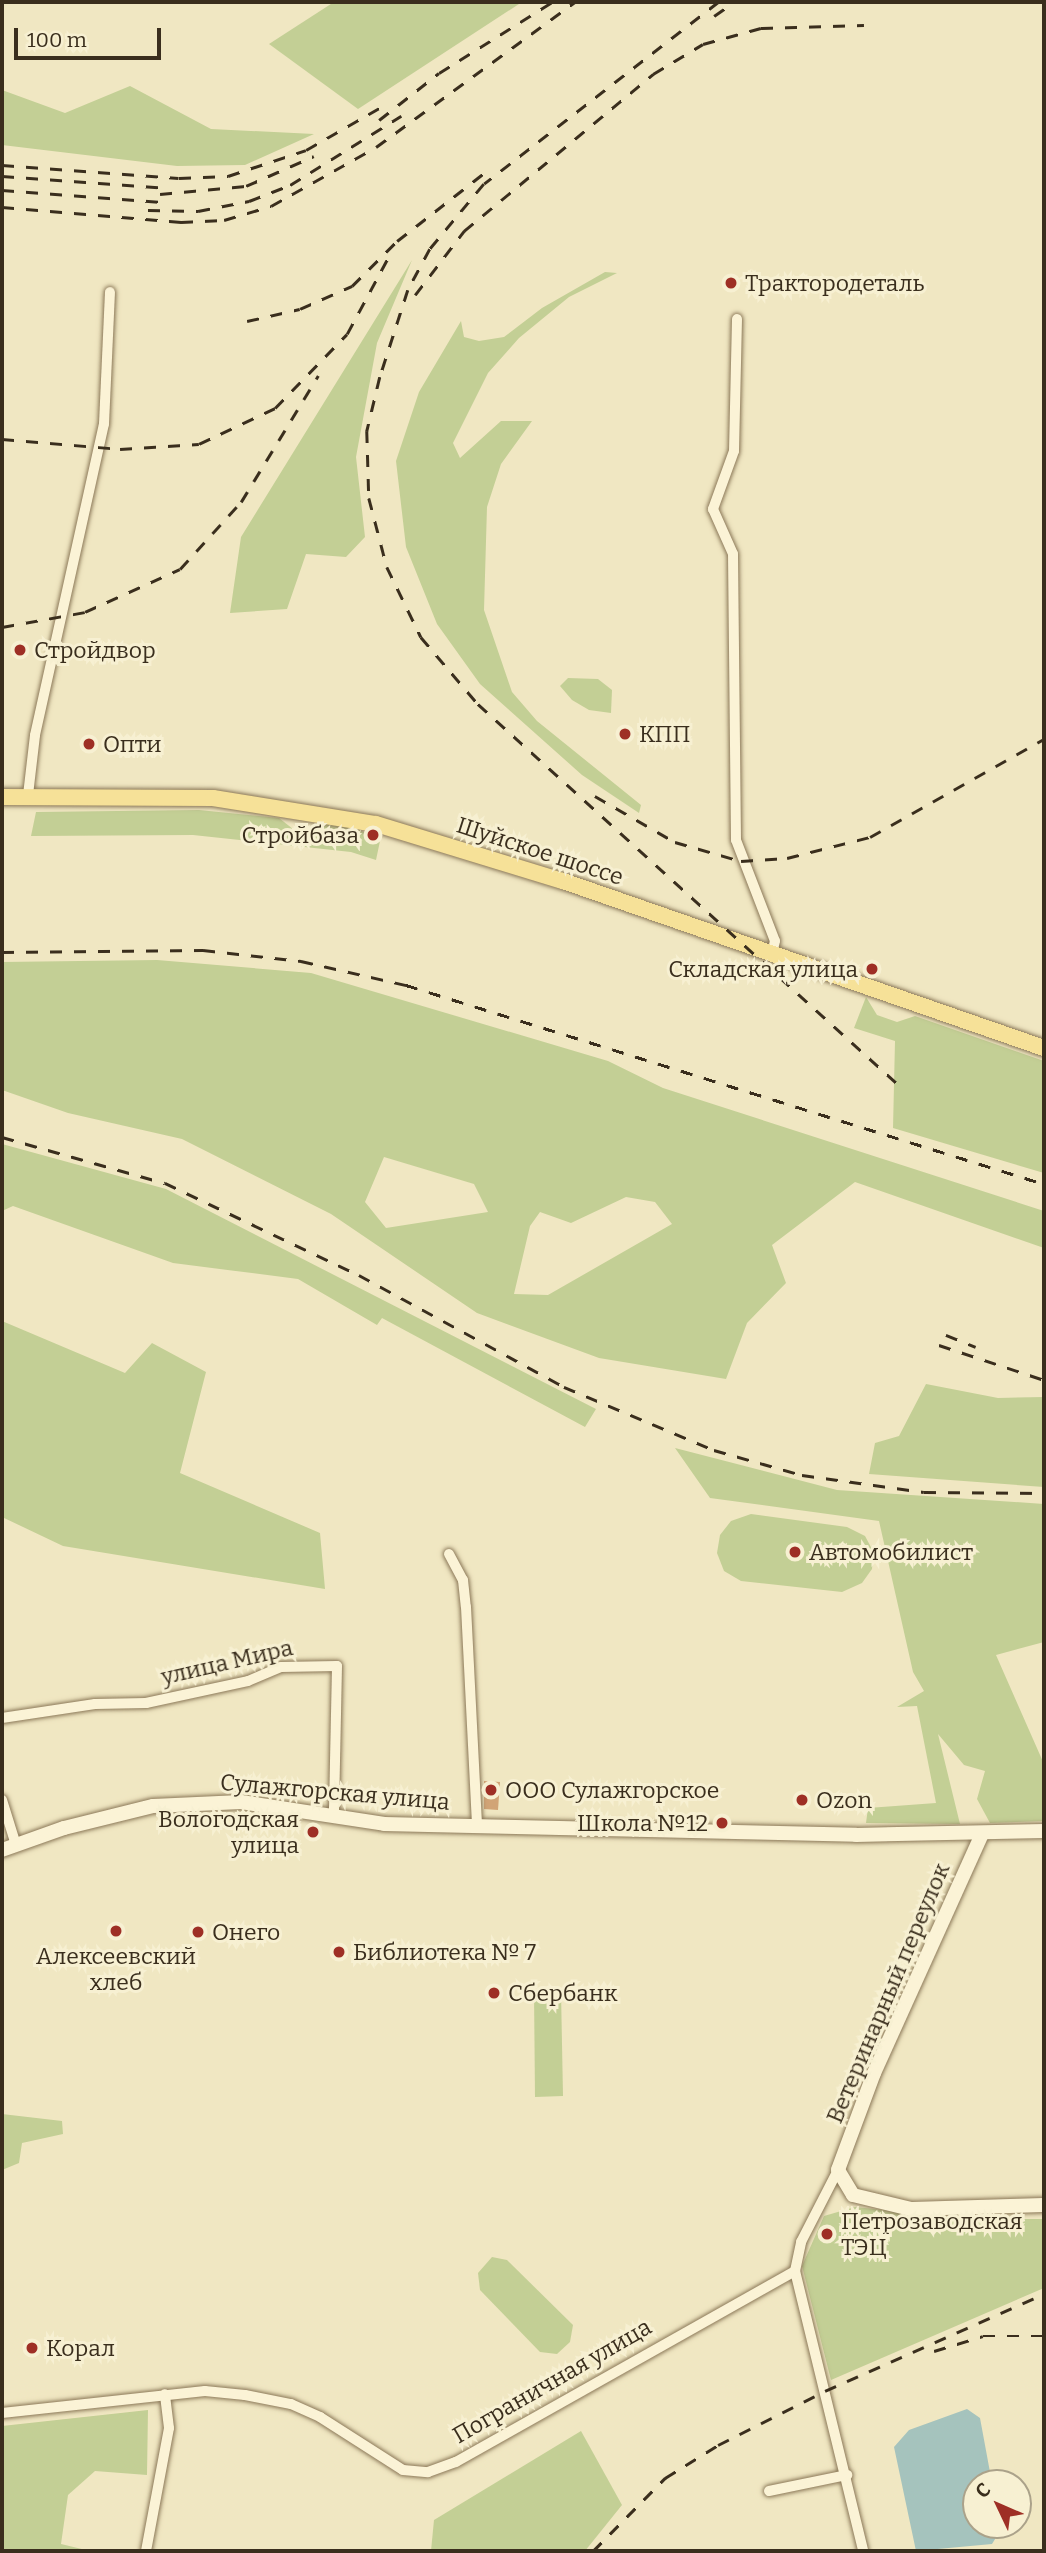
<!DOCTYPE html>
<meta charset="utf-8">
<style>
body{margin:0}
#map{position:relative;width:1046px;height:2553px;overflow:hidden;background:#f0e7c2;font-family:Bitter,serif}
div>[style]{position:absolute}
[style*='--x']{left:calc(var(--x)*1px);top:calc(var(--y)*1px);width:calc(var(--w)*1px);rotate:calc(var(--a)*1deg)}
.green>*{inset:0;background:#c3cf95}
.water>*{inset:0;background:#a5c3bd}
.building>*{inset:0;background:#d1a476}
.roads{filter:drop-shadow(0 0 2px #8b7858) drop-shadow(0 0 2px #8b7858)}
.minor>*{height:10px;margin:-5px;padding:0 5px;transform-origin:5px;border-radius:5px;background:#fbf3d6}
.secondary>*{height:14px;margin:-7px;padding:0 7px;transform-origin:7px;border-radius:7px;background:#fbf3d6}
.primary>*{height:16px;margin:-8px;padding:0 8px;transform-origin:8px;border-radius:8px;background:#f6e198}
.rail>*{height:2.5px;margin-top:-1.25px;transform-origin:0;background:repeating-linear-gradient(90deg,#3a2e1d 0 12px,transparent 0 24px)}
.dots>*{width:19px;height:19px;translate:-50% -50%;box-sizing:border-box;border:4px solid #f7f0d2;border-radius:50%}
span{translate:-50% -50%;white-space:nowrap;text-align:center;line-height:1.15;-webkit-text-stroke:6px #f7f0d2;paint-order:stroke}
.poi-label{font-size:23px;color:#3a2e1d}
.left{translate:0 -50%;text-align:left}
.right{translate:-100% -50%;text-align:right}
.street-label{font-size:23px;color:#3a2e1d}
.frame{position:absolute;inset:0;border:4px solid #3a2e1d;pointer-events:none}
.north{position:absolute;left:962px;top:2469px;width:70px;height:70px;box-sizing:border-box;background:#f7f0d2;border:2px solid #aba28a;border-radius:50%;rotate:314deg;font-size:19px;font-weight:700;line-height:28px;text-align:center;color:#3a2e1d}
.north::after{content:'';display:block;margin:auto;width:24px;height:32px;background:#9e2f25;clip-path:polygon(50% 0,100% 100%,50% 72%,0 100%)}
.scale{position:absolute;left:14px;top:28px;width:147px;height:32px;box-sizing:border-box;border:4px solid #3a2e1d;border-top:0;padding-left:9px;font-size:21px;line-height:24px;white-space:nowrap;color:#3a2e1d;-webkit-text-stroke:5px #f7f0d2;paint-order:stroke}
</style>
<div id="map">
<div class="green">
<div style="clip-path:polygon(334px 2px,522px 2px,358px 109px,269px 44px)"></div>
<div style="clip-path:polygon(130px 86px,211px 129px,314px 134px,245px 165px,177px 166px,2px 145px,2px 90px,65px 113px)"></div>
<div style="clip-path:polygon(412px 260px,377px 343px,356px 457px,365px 537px,346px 557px,306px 554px,287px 609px,230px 613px,241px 537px)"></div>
<div style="clip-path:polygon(605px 272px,617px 273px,569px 297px,519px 338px,488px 373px,453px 443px,460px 458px,501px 421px,532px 421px,501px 464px,487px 507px,484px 610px,512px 692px,537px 721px,641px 805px,639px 813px,582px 775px,480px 684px,437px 624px,406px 547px,396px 461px,419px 392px,461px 321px,464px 337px,479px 341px,504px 337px,542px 308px)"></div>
<div style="clip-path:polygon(568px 678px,598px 679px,612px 690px,611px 713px,589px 710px,572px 700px,560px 686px)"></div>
<div style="clip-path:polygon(199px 810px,279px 818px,298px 833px,322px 823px,356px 828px,380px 841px,376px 860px,351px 852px,193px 835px,31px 836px,36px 812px)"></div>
<div style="clip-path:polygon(evenodd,157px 960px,311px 973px,608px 1061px,663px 1088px,1044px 1211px,1044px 1248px,855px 1182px,772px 1245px,786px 1283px,747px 1323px,726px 1379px,599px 1358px,477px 1313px,331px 1214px,182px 1139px,68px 1113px,2px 1090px,2px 962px,157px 960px,384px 1157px,474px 1184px,488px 1212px,386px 1228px,365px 1202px,384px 1157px,157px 960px,626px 1197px,655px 1202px,672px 1224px,548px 1295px,514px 1294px,530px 1226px,540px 1212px,571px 1223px,626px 1197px)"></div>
<div style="clip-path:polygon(866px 997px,877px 1015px,897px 1022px,915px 1016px,1044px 1061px,1044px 1173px,893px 1128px,895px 1041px,854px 1028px)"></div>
<div style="clip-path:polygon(2px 1144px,166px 1189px,596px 1409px,585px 1427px,382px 1318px,377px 1325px,298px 1279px,173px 1263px,13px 1206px,2px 1211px)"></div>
<div style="clip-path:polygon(2px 1321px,125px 1373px,152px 1343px,206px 1372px,180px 1473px,320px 1533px,325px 1589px,63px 1546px,2px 1517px)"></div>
<div style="clip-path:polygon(926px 1384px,998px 1398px,1044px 1397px,1044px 1487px,869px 1474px,875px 1443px,899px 1436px)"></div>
<div style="clip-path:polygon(675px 1448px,837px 1490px,1044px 1504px,1044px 1642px,996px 1655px,1044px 1764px,1044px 1821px,990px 1823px,977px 1799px,985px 1771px,964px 1765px,938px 1734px,960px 1824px,866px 1823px,868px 1808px,936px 1803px,917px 1706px,897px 1707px,924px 1691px,913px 1672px,879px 1521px,710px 1498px)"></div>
<div style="clip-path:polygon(751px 1514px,847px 1527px,865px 1536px,873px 1551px,872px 1569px,862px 1583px,842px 1592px,741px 1581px,724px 1571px,717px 1553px,720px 1535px,731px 1521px)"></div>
<div style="clip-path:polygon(534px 1991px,561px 1991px,563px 2096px,535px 2097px)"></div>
<div style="clip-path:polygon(2px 2114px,62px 2121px,63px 2134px,22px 2143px,19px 2163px,2px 2170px)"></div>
<div style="clip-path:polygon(855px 2207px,970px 2219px,1044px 2219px,1044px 2288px,831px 2380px,802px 2266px,824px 2216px)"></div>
<div style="clip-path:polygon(492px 2257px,507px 2260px,573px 2325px,570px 2342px,557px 2354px,540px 2352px,480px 2290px,478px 2273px)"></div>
<div style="clip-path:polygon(148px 2410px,147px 2475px,95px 2471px,68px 2495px,61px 2544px,90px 2551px,2px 2551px,2px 2426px)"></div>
<div style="clip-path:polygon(581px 2431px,622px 2505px,585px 2551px,431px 2551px,434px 2520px)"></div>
</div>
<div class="water">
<div style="clip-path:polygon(967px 2409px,980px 2418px,992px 2483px,976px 2483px,976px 2525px,999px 2525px,1000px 2531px,992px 2544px,916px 2551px,894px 2447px,909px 2430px)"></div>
</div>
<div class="building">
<div style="clip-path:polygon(484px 1781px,500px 1782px,498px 1810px,484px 1809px)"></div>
</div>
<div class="roads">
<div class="minor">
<div style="--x:737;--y:319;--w:132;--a:91.3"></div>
<div style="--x:734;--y:451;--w:62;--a:109.9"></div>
<div style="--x:713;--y:509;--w:49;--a:66"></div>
<div style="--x:733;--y:554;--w:286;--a:89.4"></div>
<div style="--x:736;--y:840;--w:108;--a:68.9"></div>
<div style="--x:775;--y:941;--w:12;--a:104"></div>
<div style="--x:28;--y:795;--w:60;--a:-83.3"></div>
<div style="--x:35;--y:735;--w:319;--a:-77.5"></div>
<div style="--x:104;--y:424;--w:132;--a:-87.4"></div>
<div style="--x:449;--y:1554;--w:30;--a:62"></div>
<div style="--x:463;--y:1580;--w:27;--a:84"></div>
<div style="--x:466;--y:1607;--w:220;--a:87.1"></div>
<div style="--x:2;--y:1718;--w:94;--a:-8.6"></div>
<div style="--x:95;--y:1704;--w:51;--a:-1.1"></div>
<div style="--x:146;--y:1703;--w:104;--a:-12.2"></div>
<div style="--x:248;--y:1681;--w:36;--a:-23"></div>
<div style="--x:281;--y:1667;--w:56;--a:-1"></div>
<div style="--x:337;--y:1666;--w:149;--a:91.2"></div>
<div style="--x:2;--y:1800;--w:47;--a:72.7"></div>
<div style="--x:795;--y:2271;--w:288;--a:76.3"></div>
<div style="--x:2;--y:2413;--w:204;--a:-6.2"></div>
<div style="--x:205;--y:2391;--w:40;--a:5.7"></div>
<div style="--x:245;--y:2395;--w:47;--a:11.1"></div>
<div style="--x:291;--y:2404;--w:32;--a:24"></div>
<div style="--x:320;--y:2417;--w:98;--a:32.6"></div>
<div style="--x:403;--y:2470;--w:25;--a:5"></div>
<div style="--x:428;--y:2472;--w:30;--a:-20"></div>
<div style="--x:456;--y:2462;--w:389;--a:-29.4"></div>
<div style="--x:795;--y:2271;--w:30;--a:-78"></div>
<div style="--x:801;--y:2242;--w:81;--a:-62.8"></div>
<div style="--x:769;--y:2491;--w:80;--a:-11.6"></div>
<div style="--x:146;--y:2551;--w:125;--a:-79.4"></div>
<div style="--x:169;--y:2428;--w:34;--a:-97"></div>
</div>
<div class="secondary">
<div style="--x:982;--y:1834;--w:262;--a:114.3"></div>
<div style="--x:874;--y:2073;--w:103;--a:110.4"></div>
<div style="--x:838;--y:2170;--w:29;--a:59"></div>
<div style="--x:853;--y:2195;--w:60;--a:13.6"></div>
<div style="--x:911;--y:2209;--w:133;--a:-1.7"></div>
<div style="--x:2;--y:1850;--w:66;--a:-19.5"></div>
<div style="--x:64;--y:1828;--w:92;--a:-13.9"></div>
<div style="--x:153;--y:1806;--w:88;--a:-2.6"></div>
<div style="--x:241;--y:1802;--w:145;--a:8.7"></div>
<div style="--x:384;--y:1824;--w:472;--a:1.3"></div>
<div style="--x:856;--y:1835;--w:188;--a:-1.2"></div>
</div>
<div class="primary">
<div style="--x:2;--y:797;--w:211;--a:0.3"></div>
<div style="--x:213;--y:798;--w:165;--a:9.1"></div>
<div style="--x:376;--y:824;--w:195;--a:17"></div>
<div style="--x:563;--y:881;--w:509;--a:19.15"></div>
</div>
</div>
<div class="rail">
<div style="--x:719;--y:2;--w:297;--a:142.2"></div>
<div style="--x:484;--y:184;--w:85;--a:129.7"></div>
<div style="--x:430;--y:249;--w:47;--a:118.2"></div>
<div style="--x:408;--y:290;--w:91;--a:107.8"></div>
<div style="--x:380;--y:377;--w:56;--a:103.5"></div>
<div style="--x:367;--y:431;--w:67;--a:88.3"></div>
<div style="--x:369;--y:498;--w:71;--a:75.4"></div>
<div style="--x:387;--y:567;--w:78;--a:64.1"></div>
<div style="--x:421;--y:637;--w:88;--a:49.6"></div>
<div style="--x:478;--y:704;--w:571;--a:42.16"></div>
<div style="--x:714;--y:16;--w:24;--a:-35"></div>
<div style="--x:379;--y:120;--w:76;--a:-38.1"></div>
<div style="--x:439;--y:73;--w:133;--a:-32.1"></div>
<div style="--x:2;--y:165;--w:177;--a:4.2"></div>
<div style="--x:179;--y:178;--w:49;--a:-2.3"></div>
<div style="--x:228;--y:176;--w:82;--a:-18.4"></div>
<div style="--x:306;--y:150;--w:95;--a:-29.8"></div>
<div style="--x:2;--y:176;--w:167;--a:4.1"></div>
<div style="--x:2;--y:190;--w:160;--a:4.3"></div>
<div style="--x:160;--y:194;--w:86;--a:-5.3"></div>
<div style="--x:246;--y:186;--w:74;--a:-23.8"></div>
<div style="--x:2;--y:207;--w:180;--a:4.8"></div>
<div style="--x:181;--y:222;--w:43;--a:-2.7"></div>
<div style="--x:224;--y:220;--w:49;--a:-16.6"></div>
<div style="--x:271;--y:206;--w:120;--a:-29.3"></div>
<div style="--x:376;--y:147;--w:246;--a:-36.1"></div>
<div style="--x:148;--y:210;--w:50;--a:1.1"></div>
<div style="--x:198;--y:211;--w:52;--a:-11.1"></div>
<div style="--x:249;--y:201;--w:44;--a:-21.3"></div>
<div style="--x:290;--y:185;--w:131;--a:-31.9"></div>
<div style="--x:415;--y:295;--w:81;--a:-52.6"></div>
<div style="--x:464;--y:231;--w:246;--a:-39.7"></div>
<div style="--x:653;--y:74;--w:58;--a:-31"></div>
<div style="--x:703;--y:44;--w:60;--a:-15.4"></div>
<div style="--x:761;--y:28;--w:103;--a:-1.7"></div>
<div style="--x:247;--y:321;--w:54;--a:-12.8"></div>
<div style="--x:300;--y:309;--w:57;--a:-23.9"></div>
<div style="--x:352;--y:286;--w:64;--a:-45"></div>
<div style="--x:397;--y:241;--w:110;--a:-38"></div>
<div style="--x:2;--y:439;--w:118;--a:4.8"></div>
<div style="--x:120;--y:449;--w:79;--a:-3.6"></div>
<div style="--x:199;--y:444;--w:84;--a:-25.3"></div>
<div style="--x:275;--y:408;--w:103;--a:-45.8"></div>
<div style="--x:347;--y:334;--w:89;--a:-61.7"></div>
<div style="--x:2;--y:627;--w:84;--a:-10.2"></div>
<div style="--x:85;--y:612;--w:104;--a:-24.4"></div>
<div style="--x:180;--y:569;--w:91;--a:-47.7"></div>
<div style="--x:241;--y:502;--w:148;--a:-58.6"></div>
<div style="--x:595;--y:796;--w:92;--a:29.9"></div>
<div style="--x:675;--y:842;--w:69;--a:16.1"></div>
<div style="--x:741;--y:861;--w:46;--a:-3.7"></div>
<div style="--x:787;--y:858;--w:86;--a:-14.2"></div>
<div style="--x:870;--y:837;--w:200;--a:-29.4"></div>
<div style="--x:2;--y:952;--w:201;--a:-0.6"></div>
<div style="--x:203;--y:950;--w:99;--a:6.4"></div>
<div style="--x:301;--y:961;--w:108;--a:12.9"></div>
<div style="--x:406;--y:985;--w:668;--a:17.32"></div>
<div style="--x:2;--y:1137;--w:169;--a:15.8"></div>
<div style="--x:165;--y:1183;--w:215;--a:25.4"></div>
<div style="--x:359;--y:1275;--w:234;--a:28.6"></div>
<div style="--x:564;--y:1387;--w:163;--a:22.8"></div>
<div style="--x:714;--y:1450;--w:91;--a:15.9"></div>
<div style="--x:802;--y:1475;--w:123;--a:7.9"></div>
<div style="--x:924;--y:1492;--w:120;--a:0.5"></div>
<div style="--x:946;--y:1335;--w:32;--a:22"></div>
<div style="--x:939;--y:1345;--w:111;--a:18.4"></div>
<div style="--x:934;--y:2351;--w:51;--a:-17"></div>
<div style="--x:983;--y:2336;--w:61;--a:0"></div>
<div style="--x:593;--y:2551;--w:103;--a:-45.4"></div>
<div style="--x:665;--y:2478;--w:62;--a:-31.9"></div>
<div style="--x:718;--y:2445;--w:120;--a:-26.8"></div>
<div style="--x:825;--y:2391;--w:240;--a:-23.9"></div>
</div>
<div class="dots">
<div style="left:731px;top:283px;background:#9e2f25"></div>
<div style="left:20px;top:650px;background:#9e2f25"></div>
<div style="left:625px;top:734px;background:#9e2f25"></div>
<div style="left:89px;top:744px;background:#9e2f25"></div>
<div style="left:373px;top:835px;background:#9e2f25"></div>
<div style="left:872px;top:969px;background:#9e2f25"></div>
<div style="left:795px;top:1552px;background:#9e2f25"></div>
<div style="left:491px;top:1790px;background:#9e2f25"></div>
<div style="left:802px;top:1800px;background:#9e2f25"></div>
<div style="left:722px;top:1823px;background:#9e2f25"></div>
<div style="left:313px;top:1832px;background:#9e2f25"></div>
<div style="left:116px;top:1931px;background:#9e2f25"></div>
<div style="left:198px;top:1932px;background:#9e2f25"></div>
<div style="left:339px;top:1952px;background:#9e2f25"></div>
<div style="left:494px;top:1993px;background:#9e2f25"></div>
<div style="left:827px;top:2234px;background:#9e2f25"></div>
<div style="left:32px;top:2348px;background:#9e2f25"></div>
</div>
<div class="poi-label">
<span class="left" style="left:745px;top:283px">Трактородеталь</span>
<span class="left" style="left:34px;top:650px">Стройдвор</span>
<span class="left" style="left:639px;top:734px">КПП</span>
<span class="left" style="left:103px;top:744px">Опти</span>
<span class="right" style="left:359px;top:835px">Стройбаза</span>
<span class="right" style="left:858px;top:969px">Складская улица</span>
<span class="left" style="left:809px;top:1552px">Автомобилист</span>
<span class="left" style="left:505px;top:1790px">ООО Сулажгорское</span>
<span class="left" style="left:816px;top:1800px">Ozon</span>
<span class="right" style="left:299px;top:1832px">Вологодская<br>улица</span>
<span class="right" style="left:708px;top:1823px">Школа №12</span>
<span class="left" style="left:212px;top:1932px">Онего</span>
<span class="left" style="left:353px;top:1952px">Библиотека № 7</span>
<span style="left:116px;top:1969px">Алексеевский<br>хлеб</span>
<span class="left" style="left:508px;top:1993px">Сбербанк</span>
<span class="left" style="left:841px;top:2234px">Петрозаводская<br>ТЭЦ</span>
<span class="left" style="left:46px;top:2348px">Корал</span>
</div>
<div class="street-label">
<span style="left:540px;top:851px;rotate:18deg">Шуйское шоссе</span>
<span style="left:227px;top:1662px;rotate:-13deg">улица Мира</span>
<span style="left:335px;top:1792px;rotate:5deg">Сулажгорская улица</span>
<span style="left:888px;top:1993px;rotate:-67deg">Ветеринарный переулок</span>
<span style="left:552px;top:2381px;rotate:-30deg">Пограничная улица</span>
</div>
<div class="frame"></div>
<div class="north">С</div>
<div class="scale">100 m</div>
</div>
